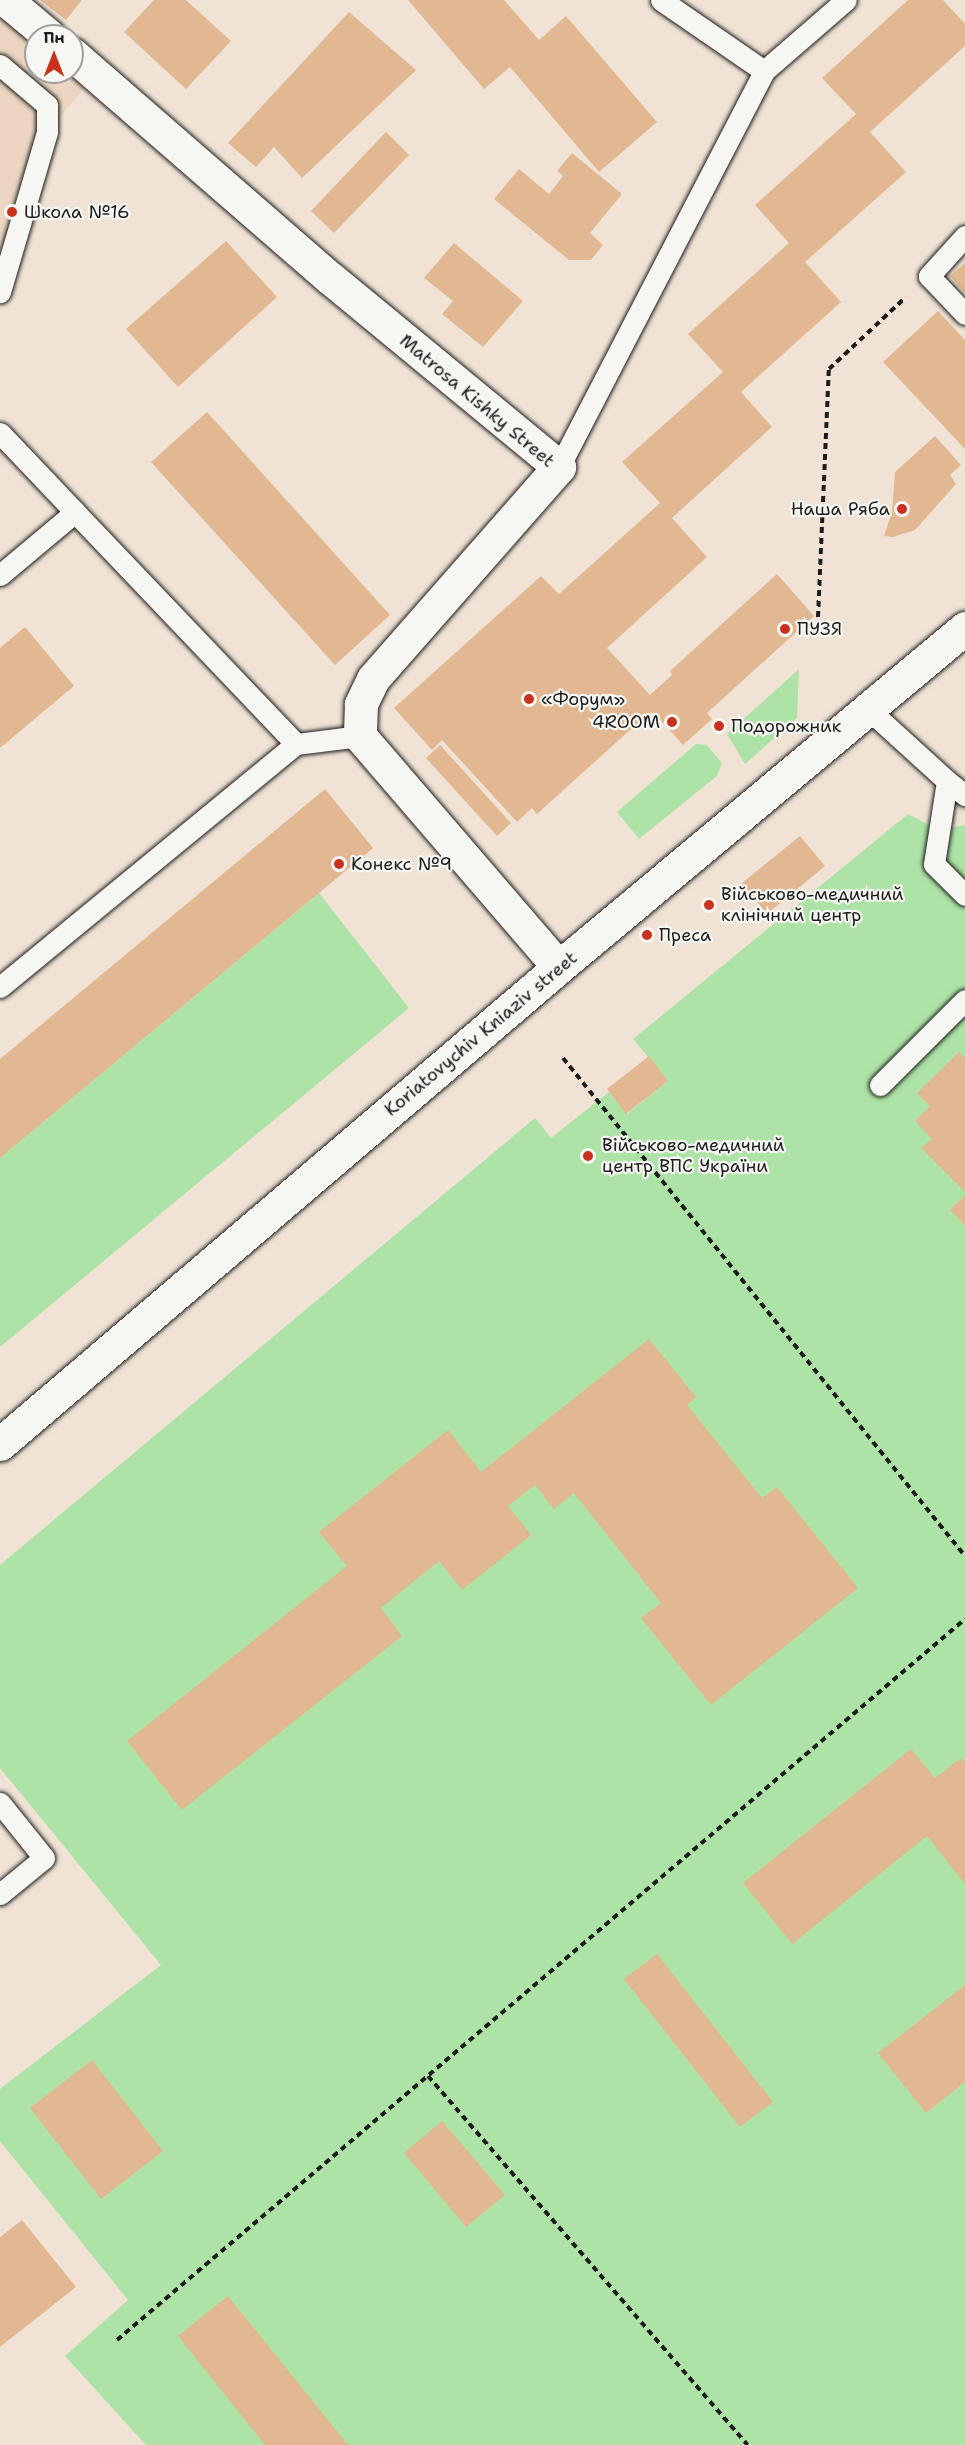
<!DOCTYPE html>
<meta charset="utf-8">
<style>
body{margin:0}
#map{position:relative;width:965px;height:2445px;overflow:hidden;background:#f0e3d5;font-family:"Shantell Sans",sans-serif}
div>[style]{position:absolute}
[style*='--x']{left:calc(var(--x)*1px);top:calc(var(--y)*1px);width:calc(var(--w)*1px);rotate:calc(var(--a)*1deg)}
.built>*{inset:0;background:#ecd6c1}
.green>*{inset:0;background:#ade3a6}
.building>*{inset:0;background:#e2b892}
.path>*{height:4px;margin-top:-2px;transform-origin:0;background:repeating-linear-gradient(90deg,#1c1c1c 0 6px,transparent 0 10.5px)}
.roads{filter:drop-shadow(0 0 2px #1c1c1c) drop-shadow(0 0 2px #1c1c1c)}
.service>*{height:21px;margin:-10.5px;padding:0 10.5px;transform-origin:10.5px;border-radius:10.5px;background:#f6f6f2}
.minor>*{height:33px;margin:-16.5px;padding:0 16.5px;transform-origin:16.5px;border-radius:16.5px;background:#f6f6f2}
.secondary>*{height:33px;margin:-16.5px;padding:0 16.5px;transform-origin:16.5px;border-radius:16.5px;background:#f6f6f2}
.dots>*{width:16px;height:16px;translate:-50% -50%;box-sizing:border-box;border:3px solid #f6f6f2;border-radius:50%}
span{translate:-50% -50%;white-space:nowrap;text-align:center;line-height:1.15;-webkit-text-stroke:4.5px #f6f6f2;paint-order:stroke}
.poi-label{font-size:18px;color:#1c1c1c}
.left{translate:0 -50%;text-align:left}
.right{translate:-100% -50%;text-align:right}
.street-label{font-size:18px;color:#1c1c1c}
.north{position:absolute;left:24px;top:24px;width:60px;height:60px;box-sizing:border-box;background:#f6f6f2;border:2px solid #9f9f9c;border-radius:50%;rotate:0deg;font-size:16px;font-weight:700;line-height:24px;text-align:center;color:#1c1c1c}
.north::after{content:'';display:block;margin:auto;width:21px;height:27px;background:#c8321e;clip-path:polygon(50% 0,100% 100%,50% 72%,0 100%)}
</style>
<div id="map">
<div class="built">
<div style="clip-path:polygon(0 0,36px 36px,36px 72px,96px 74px,47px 132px,0 292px)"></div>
</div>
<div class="green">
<div style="clip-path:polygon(799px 669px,797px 718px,745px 764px,727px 734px)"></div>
<div style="clip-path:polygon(696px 744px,707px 745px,722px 763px,717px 776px,639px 839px,617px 812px)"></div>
<div style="clip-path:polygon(908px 814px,939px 830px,965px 825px,965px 2445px,146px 2445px,65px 2356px,128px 2300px,0 2141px,0 2089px,161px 1965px,0 1768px,0 1565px,535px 1118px,551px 1138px,609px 1092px,627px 1114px,668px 1081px,633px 1039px)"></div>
<div style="clip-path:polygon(319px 893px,409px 1008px,0 1347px,0 1158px)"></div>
</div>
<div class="building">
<div style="clip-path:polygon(40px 0,82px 0,66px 20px)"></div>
<div style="clip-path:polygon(154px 0,186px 0,231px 41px,186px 89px,124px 32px)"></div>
<div style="clip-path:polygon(408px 0,504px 0,539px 40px,566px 16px,657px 122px,599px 172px,510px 67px,484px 89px)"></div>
<div style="clip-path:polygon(908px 0,943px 0,965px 24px,965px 46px,870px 132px,906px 172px,805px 262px,841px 302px,741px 392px,772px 427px,672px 518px,707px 557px,607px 648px,650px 695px,672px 675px,670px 671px,777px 574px,814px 616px,707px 713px,712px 719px,683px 745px,658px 717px,630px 730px,537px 814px,532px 808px,517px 822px,442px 740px,432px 750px,394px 708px,541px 576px,559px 594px,660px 503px,622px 462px,723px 372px,688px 334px,789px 243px,755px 205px,856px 114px,822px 78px)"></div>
<div style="clip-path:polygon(349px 12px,416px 70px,302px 178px,274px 147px,256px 167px,228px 143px)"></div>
<div style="clip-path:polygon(386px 132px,409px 155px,334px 233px,311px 211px)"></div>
<div style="clip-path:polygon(572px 153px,622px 194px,590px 233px,603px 245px,591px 260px,569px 260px,494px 199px,519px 169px,549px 194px,563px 176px,557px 171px)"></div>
<div style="clip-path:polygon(226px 241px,277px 297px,178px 387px,126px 329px)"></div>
<div style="clip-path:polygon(454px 243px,523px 301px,483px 347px,442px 314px,453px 301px,424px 278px)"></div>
<div style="clip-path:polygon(965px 263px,965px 293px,950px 276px)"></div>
<div style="clip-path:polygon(938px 311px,965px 340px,965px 449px,883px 362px)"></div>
<div style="clip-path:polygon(207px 412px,390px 615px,335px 665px,151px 462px)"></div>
<div style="clip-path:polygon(935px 436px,961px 465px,950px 475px,956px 484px,915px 530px,893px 537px,884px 536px,892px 512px,895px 472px)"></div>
<div style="clip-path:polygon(25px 627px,74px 686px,0 748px,0 648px)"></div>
<div style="clip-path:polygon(440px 745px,511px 823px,497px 836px,426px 758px)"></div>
<div style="clip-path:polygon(325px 789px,373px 848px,0 1158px,0 1059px)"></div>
<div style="clip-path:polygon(800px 836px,825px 866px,767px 914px,742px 883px)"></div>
<div style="clip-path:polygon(959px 1052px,965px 1058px,965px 1192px,921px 1148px,932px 1139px,915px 1121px,930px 1106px,917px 1093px)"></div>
<div style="clip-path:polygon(649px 1056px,668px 1081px,626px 1114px,607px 1089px)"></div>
<div style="clip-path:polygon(965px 1195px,965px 1226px,950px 1210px)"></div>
<div style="clip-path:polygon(649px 1339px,696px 1397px,687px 1405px,762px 1498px,777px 1487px,858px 1588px,711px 1705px,641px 1618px,661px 1603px,574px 1493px,554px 1509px,535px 1485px,508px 1506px,531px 1535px,462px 1590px,439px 1561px,381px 1608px,402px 1636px,182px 1810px,127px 1741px,347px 1566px,319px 1532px,448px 1430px,481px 1472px)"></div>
<div style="clip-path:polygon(911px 1749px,935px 1778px,961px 1758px,965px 1763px,965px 1884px,927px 1836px,792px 1944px,743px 1883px)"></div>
<div style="clip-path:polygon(657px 1954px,773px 2102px,740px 2127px,624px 1979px)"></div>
<div style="clip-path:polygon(965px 1985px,965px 2082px,926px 2113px,878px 2053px)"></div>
<div style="clip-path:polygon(92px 2060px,163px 2151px,101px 2199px,30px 2108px)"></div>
<div style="clip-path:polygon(442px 2121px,505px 2195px,466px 2227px,404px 2153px)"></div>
<div style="clip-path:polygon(22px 2220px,76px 2287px,0 2347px,0 2237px)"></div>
<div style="clip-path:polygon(228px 2296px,348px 2445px,265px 2445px,178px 2336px)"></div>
</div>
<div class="path">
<div style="--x:818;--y:617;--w:248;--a:-87.5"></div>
<div style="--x:829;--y:369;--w:105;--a:-43.1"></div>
<div style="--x:563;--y:1058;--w:640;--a:51.09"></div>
<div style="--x:428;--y:2076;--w:488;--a:49.1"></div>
<div style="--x:117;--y:2340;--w:1113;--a:-40.37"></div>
</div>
<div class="roads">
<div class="service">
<div style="--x:661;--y:0;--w:125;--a:34.6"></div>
<div style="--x:0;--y:65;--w:62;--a:40.4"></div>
<div style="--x:47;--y:105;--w:27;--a:90"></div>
<div style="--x:47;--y:132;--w:167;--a:106.4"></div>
<div style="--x:965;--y:236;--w:54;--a:132"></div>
<div style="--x:929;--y:276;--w:52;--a:46.5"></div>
<div style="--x:0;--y:433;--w:109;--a:46.5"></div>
<div style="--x:559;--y:467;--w:446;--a:-62.6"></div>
<div style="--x:764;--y:71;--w:108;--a:-40.9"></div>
<div style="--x:0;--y:575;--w:98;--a:-40"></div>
<div style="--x:75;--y:512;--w:320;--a:46.4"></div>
<div style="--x:868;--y:709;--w:107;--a:42.3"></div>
<div style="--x:947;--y:781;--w:84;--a:98.9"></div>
<div style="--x:934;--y:864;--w:44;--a:45"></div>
<div style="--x:947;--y:781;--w:23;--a:38"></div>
<div style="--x:0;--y:987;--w:383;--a:-39.4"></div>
<div style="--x:296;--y:744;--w:64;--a:-7.1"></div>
<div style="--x:880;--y:1085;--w:120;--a:-45"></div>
<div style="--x:0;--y:1803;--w:70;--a:51.3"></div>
<div style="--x:44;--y:1858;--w:57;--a:140.7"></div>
</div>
<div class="minor">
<div style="--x:6;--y:0;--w:56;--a:39.9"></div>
<div style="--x:72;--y:54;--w:342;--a:41"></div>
<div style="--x:330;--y:278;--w:297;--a:39.5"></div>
<div style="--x:559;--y:467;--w:282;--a:131.3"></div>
<div style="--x:373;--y:679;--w:28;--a:116"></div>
<div style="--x:361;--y:704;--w:32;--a:92"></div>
<div style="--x:360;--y:736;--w:305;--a:49.3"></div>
</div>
<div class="secondary">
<div style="--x:0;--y:1444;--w:735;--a:-40.47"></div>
<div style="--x:559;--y:967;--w:529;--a:-39.86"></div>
</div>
</div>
<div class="dots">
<div style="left:12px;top:212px;background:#c8321e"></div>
<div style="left:902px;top:509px;background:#c8321e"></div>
<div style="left:785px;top:629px;background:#c8321e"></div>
<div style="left:529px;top:699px;background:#c8321e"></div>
<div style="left:672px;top:722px;background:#c8321e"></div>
<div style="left:719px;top:726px;background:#c8321e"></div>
<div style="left:339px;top:864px;background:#c8321e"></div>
<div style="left:709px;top:905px;background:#c8321e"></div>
<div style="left:647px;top:935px;background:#c8321e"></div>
<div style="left:588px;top:1156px;background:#c8321e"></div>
</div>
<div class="poi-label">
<span class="left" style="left:24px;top:212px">Школа №16</span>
<span class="right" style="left:890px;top:509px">Наша Ряба</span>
<span class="left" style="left:797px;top:629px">ПУЗЯ</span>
<span class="left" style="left:541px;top:699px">«Форум»</span>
<span class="right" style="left:660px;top:722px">4ROOM</span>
<span class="left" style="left:731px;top:726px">Подорожник</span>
<span class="left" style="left:351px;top:864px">Конекс №9</span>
<span class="left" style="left:721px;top:905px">Військово-медичний<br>клінічний центр</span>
<span class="left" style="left:659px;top:935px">Преса</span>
<span class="left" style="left:602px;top:1156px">Військово-медичний<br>центр ВПС України</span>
</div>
<div class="street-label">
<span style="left:477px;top:401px;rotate:40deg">Matrosa Kishky Street</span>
<span style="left:481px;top:1034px;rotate:-40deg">Koriatovychiv Kniaziv street</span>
</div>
<div class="north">Пн</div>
</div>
